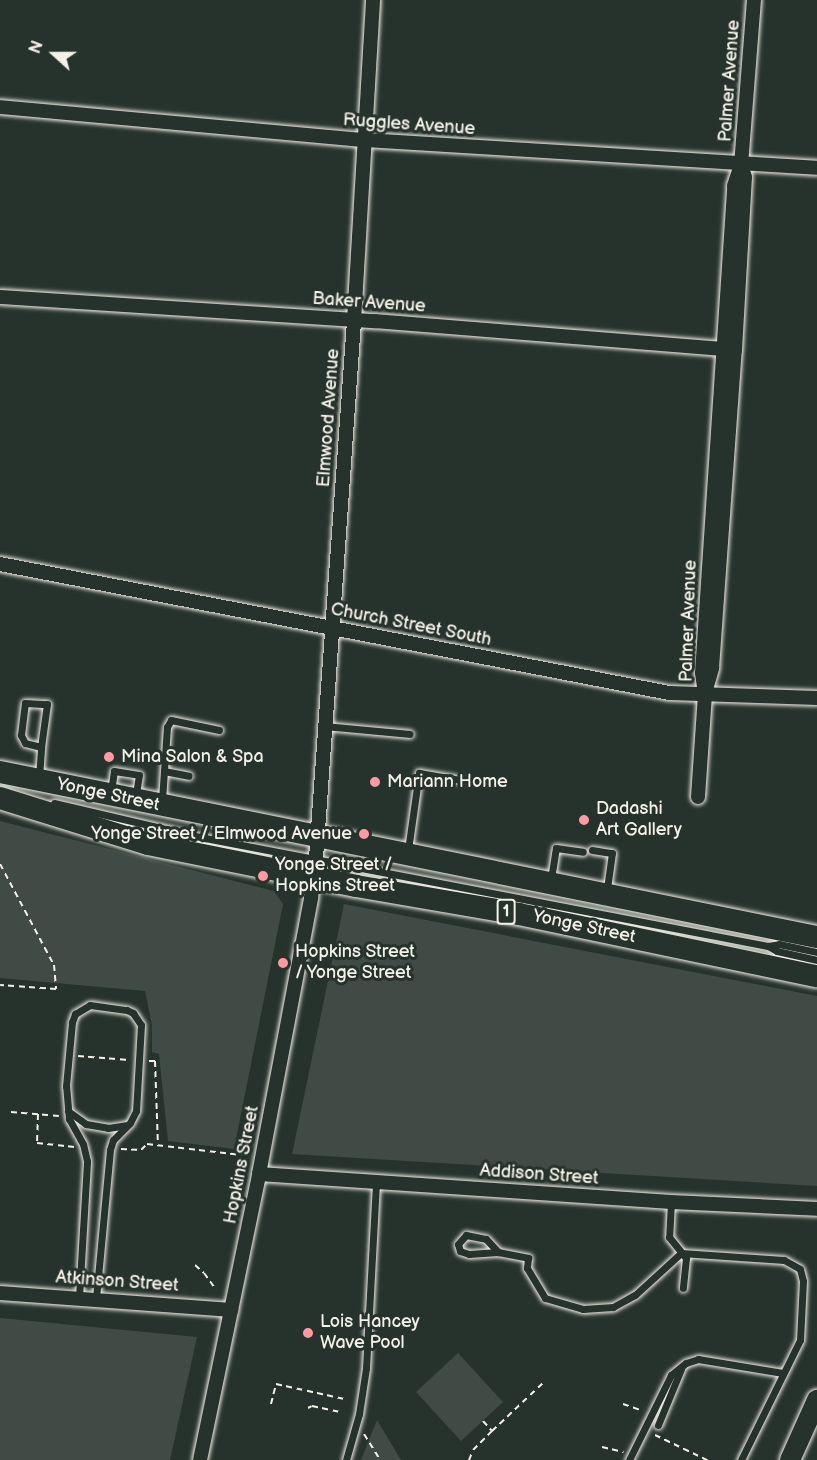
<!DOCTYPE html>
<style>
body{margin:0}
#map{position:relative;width:817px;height:1460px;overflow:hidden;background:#26332d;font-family:"Balsamiq Sans",sans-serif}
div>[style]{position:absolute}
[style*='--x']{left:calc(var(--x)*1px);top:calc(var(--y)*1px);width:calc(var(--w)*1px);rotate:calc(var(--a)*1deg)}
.green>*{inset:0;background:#414b45}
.path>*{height:2px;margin-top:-1px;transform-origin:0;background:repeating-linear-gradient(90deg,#f4f1e8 0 6px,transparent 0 10.5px)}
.roads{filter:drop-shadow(0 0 2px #f4f1e8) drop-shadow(0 0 2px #f4f1e8)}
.lane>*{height:7px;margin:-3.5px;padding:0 3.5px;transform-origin:3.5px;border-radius:3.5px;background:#26332d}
.street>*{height:14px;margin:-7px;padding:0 7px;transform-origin:7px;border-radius:7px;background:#26332d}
.secondary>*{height:20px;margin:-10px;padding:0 10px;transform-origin:10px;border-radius:10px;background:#26332d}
.primary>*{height:22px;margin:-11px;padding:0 11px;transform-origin:11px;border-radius:11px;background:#26332d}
.dots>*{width:16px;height:16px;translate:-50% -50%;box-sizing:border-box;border:3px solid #26332d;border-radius:50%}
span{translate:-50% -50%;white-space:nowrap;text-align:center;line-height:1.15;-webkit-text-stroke:6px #26332d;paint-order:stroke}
.shield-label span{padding:2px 4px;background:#26332d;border:2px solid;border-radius:4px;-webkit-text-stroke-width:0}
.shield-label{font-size:16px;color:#f4f1e8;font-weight:700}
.street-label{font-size:18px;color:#f4f1e8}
.poi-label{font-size:18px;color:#f4f1e8}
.left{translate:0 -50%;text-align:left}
.right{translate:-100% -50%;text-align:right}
.north{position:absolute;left:24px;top:24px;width:60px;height:60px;-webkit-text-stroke:4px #26332d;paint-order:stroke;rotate:291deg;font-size:16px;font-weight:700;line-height:24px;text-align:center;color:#f4f1e8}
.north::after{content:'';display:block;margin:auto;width:21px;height:27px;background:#f4f1e8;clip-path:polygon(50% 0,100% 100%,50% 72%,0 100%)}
</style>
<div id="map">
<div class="green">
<div style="clip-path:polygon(0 821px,274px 891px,283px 904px,234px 1149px,168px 1141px,159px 1054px,152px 1052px,152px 1025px,145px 991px,0 978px)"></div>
<div style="clip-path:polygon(344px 904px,817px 996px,817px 1186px,292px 1154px)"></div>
<div style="clip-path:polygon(0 1318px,197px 1337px,170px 1460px,0 1460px)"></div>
<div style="clip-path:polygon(458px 1353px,503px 1402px,461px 1441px,416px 1392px)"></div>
<div style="clip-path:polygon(377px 1420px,401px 1460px,361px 1460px)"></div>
</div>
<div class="path">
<div style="--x:0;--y:864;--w:115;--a:61.9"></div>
<div style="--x:54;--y:965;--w:24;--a:85"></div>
<div style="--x:56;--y:989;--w:56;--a:-175.9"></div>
<div style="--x:78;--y:1056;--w:51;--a:4.5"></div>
<div style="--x:149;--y:1061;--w:6;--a:0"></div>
<div style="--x:155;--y:1061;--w:84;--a:88"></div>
<div style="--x:11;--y:1112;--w:48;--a:4.8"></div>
<div style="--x:38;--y:1114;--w:29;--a:92"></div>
<div style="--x:37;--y:1143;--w:38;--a:6"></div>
<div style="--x:121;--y:1149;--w:20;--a:3"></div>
<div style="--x:141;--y:1150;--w:8;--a:-45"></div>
<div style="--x:147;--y:1144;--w:95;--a:6.7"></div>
<div style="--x:195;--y:1265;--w:12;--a:42"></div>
<div style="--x:204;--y:1273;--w:17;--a:54"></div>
<div style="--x:271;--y:1404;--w:21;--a:-76"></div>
<div style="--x:276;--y:1384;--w:70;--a:12.4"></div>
<div style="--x:623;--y:1404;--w:21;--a:19"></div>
<div style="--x:308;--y:1408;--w:4;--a:-27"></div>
<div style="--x:312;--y:1406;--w:30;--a:12"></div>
<div style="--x:483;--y:1421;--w:13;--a:48"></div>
<div style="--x:364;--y:1434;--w:31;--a:58"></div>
<div style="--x:655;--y:1435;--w:58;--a:25.7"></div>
<div style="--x:602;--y:1447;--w:22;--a:13"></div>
<div style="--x:469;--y:1460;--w:11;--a:-68"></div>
<div style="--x:473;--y:1450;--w:27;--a:-45"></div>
<div style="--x:492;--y:1431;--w:70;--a:-43.3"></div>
</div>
<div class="roads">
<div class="lane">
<div style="--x:325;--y:726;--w:85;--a:5.4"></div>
<div style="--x:164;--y:771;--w:25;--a:11"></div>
<div style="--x:39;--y:778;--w:31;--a:-86"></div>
<div style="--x:41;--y:747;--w:16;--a:-166"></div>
<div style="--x:25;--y:743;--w:9;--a:-117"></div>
<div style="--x:21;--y:735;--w:32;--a:-83"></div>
<div style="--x:25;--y:703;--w:22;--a:3"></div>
<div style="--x:47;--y:704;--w:43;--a:97.9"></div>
<div style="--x:111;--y:792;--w:21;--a:-82"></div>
<div style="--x:114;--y:771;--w:25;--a:9"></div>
<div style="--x:139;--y:775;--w:20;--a:99"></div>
<div style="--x:162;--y:800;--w:73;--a:-86.1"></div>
<div style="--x:167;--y:727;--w:8;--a:-60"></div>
<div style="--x:171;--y:720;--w:49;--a:11.8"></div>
<div style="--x:54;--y:803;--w:155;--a:13.1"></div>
<div style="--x:205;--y:838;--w:573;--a:10.86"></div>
<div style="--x:768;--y:946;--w:11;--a:-10"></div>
<div style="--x:779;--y:944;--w:39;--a:12"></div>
<div style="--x:408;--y:850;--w:78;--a:-81.9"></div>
<div style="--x:419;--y:773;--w:43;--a:9.5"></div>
<div style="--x:592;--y:850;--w:20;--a:9"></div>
<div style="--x:612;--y:853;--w:37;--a:98"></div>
<div style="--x:551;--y:879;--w:31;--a:-81"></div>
<div style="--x:556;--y:848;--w:27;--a:8"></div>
<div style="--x:768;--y:946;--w:10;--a:29"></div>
<div style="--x:777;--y:951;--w:41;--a:12.7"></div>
<div style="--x:68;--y:1111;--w:22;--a:36"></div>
<div style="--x:86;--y:1124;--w:22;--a:10"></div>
<div style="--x:108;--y:1128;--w:18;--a:-9"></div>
<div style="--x:671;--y:1202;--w:35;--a:93"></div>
<div style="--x:669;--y:1237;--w:27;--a:51"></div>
<div style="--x:686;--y:1258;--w:30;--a:96"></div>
<div style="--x:498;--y:1252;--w:29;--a:176"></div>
<div style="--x:469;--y:1254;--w:9;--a:-162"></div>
<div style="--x:460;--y:1251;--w:7;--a:-106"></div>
<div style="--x:458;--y:1244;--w:12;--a:-48"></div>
<div style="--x:466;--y:1235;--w:20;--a:11"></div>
<div style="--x:486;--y:1239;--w:18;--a:47"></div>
<div style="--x:498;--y:1252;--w:31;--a:11"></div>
<div style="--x:528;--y:1258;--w:10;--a:96"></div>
<div style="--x:527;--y:1268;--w:35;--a:59"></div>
<div style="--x:545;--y:1298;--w:40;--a:16"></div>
<div style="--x:583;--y:1309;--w:30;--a:-4"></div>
<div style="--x:613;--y:1307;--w:25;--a:-29"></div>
<div style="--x:635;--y:1295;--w:62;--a:-42.4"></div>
<div style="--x:681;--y:1253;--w:103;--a:3.9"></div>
<div style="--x:784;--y:1260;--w:18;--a:29"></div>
<div style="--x:800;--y:1269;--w:12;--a:76"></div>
<div style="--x:803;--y:1281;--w:59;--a:92.9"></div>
<div style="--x:800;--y:1340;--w:134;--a:116.2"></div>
<div style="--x:79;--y:1297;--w:136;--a:-86.6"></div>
<div style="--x:87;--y:1161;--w:17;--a:-103"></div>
<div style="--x:83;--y:1144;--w:29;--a:-119"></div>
<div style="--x:69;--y:1119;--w:33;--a:-95"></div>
<div style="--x:66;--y:1086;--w:64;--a:-84.6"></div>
<div style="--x:72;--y:1022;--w:9;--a:-69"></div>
<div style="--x:75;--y:1014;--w:17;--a:-31"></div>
<div style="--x:90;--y:1005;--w:37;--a:8"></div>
<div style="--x:127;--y:1010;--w:7;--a:27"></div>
<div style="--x:133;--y:1013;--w:14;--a:56"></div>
<div style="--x:141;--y:1025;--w:86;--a:93.3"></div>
<div style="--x:136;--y:1111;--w:13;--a:117"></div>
<div style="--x:130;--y:1123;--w:24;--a:135"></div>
<div style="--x:113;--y:1140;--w:10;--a:107"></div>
<div style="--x:110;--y:1150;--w:149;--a:95.4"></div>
<div style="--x:658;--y:1425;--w:61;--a:-67.7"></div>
<div style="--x:346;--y:1460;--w:48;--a:-74.2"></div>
<div style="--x:359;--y:1414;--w:47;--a:-81.3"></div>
<div style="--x:366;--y:1368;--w:185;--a:-86.9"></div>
<div style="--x:629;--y:1460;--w:95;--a:-63.7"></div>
<div style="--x:671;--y:1375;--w:19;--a:-39"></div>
<div style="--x:686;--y:1363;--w:13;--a:-18"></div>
<div style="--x:698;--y:1359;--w:86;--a:9.4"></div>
</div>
<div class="street">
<div style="--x:0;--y:107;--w:365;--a:5.2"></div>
<div style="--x:364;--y:140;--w:454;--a:3.5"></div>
<div style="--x:0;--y:297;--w:376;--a:3.7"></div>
<div style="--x:375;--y:321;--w:361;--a:4.6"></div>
<div style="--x:0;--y:564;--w:681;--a:10.91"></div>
<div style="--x:669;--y:693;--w:148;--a:1.9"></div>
<div style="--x:707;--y:686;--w:19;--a:-74"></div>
<div style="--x:712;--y:668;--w:319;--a:-85.9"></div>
<div style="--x:735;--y:350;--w:173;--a:-86.7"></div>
<div style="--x:745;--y:177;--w:10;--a:-107"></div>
<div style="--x:698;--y:797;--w:103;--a:-86.1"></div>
<div style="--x:705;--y:694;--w:21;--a:-98"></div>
<div style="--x:702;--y:673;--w:488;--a:-86.2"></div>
<div style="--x:734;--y:186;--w:22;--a:-72"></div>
<div style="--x:741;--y:165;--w:166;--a:-85.5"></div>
<div style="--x:259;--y:1174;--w:413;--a:3.9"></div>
<div style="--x:671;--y:1202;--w:146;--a:2.7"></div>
<div style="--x:0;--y:1293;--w:232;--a:4.2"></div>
<div style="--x:200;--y:1460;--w:292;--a:-78.3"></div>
<div style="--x:259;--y:1174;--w:281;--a:-79.3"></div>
<div style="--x:311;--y:898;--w:40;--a:-82.9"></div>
<div style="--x:316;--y:858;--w:538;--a:-85.95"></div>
<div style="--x:354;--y:321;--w:322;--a:-86.6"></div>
</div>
<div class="secondary">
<div style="--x:790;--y:1460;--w:66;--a:-65.8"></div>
</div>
<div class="primary">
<div style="--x:0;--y:772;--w:833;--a:11.42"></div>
<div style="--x:0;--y:798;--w:155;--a:17.3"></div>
<div style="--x:148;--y:844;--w:212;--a:11.4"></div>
<div style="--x:356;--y:886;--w:165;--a:9.7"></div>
<div style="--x:519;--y:914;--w:304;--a:11.8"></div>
</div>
</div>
<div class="dots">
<div style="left:109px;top:757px;background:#ff9aa2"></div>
<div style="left:375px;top:782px;background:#ff9aa2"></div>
<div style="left:584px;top:820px;background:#ff9aa2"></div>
<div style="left:364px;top:834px;background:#ff9aa2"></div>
<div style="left:263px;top:876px;background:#ff9aa2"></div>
<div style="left:283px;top:963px;background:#ff9aa2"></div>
<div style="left:308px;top:1333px;background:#ff9aa2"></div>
</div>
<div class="shield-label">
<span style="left:506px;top:912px">1</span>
</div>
<div class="street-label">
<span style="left:730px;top:81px;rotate:-86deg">Palmer Avenue</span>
<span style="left:409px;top:125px;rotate:4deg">Ruggles Avenue</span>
<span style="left:369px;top:303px;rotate:4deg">Baker Avenue</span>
<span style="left:329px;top:418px;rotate:-86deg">Elmwood Avenue</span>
<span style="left:689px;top:621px;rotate:-88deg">Palmer Avenue</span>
<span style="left:411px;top:625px;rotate:11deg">Church Street South</span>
<span style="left:108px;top:795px;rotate:12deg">Yonge Street</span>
<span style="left:584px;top:927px;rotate:12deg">Yonge Street</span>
<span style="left:242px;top:1165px;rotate:-79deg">Hopkins Street</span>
<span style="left:539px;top:1175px;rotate:4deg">Addison Street</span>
<span style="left:117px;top:1282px;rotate:4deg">Atkinson Street</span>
</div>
<div class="poi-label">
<span class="left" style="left:121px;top:757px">Mina Salon &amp; Spa</span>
<span class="left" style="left:387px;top:782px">Mariann Home</span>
<span class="left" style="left:596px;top:820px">Dadashi<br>Art Gallery</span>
<span class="right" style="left:352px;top:834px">Yonge Street / Elmwood Avenue</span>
<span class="left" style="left:275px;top:876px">Yonge Street /<br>Hopkins Street</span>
<span class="left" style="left:295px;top:963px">Hopkins Street<br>/ Yonge Street</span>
<span class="left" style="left:320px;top:1333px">Lois Hancey<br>Wave Pool</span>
</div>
<div class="north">N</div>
</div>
